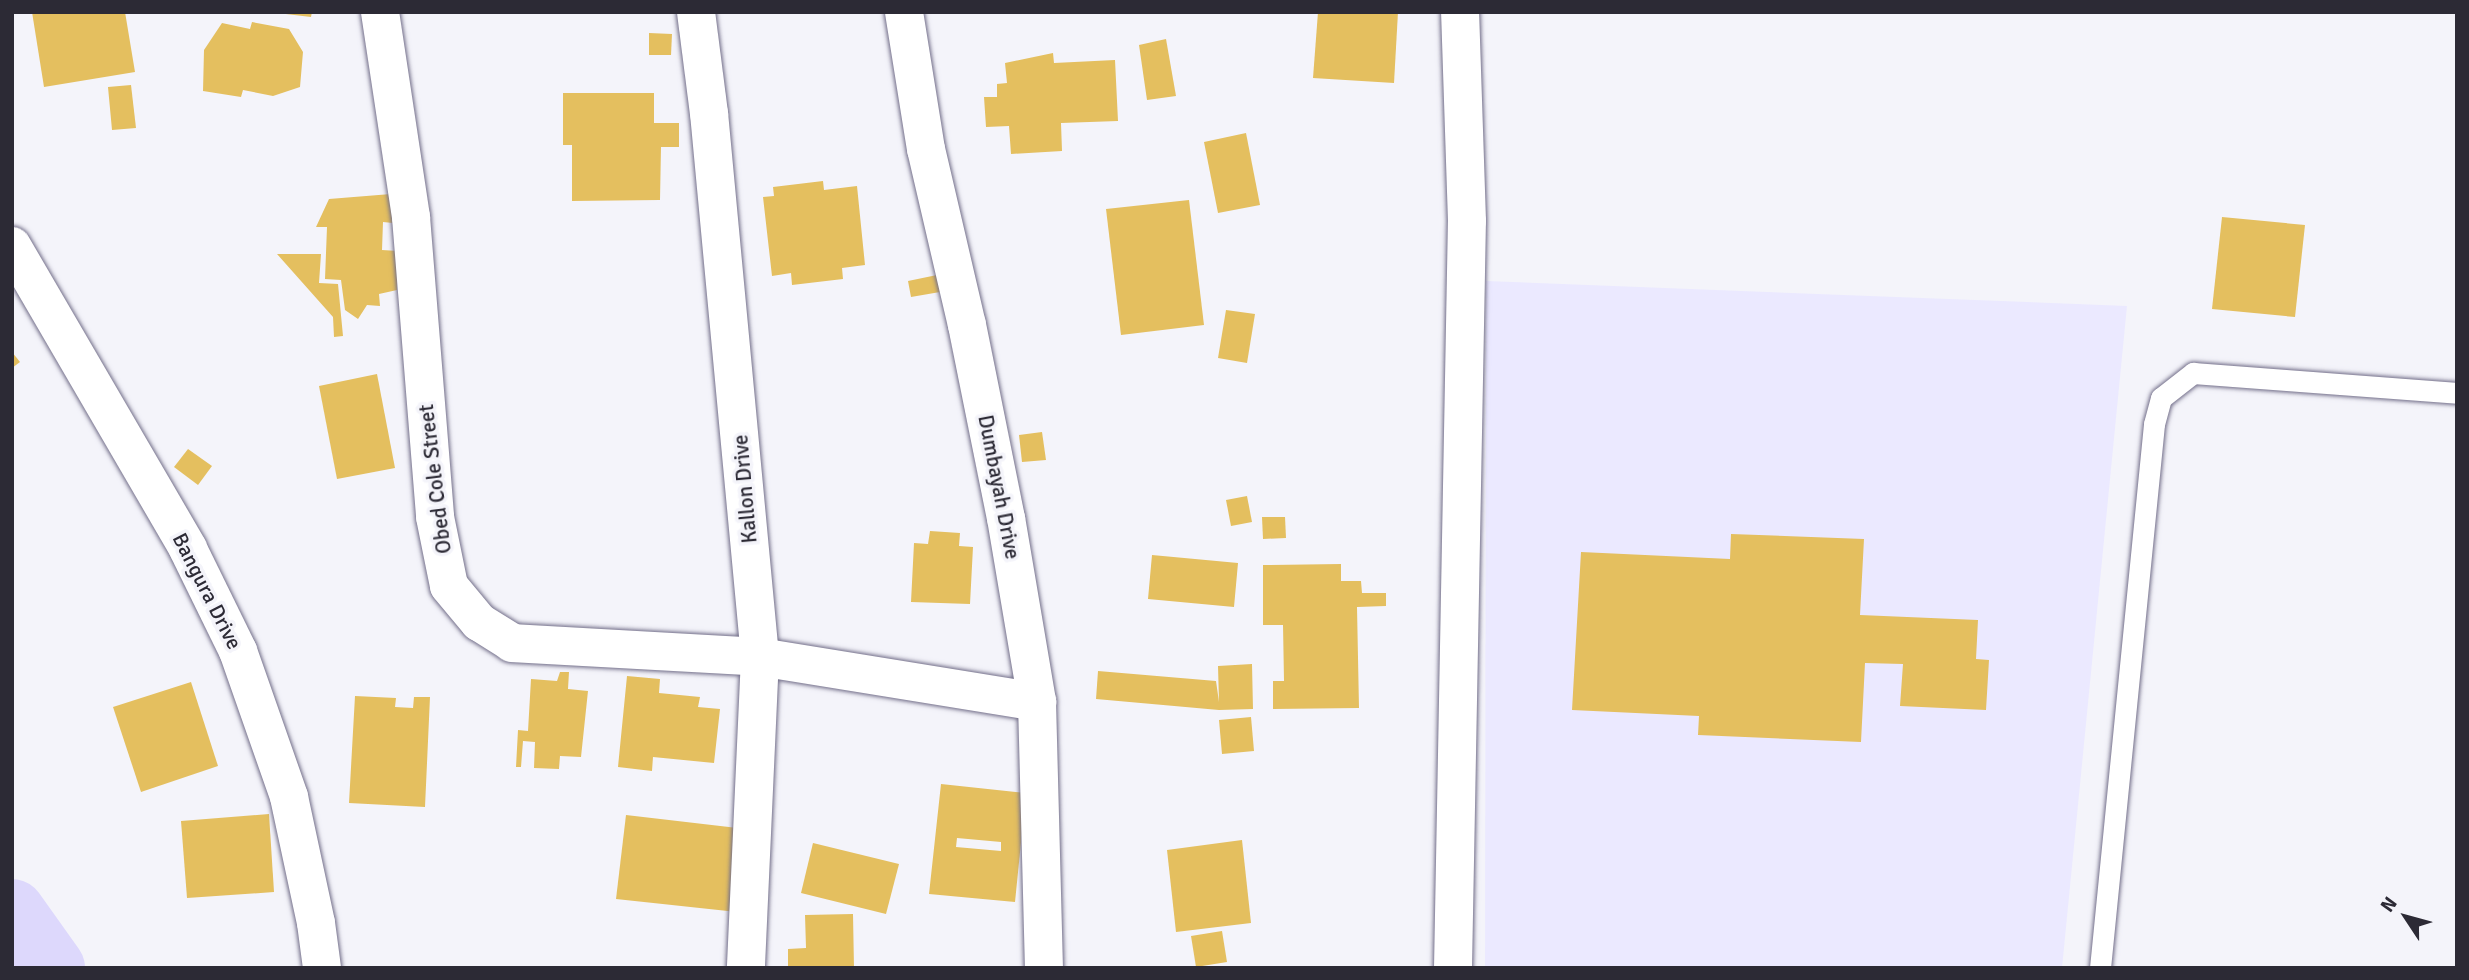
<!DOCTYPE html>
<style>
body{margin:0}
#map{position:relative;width:2469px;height:980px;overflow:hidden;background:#f4f4fa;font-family:Signika,sans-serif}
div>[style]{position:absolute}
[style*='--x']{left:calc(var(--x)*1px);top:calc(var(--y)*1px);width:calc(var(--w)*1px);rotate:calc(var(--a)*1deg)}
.built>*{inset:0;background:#ebe9ff}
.river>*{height:66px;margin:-33px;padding:0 33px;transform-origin:33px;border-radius:33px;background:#ddd8fc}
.building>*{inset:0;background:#e4bf5f}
.roads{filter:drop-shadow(0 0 2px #736f8a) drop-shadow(0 0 2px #736f8a)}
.lane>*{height:21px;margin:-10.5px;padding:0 10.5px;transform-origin:10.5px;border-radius:10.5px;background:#fff}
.street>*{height:38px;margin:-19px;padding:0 19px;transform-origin:19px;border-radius:19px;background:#fff}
span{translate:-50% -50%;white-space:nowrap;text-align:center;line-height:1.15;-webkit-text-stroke:7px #f4f4fa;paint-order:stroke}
.street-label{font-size:21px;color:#2c2a35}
.frame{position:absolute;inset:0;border:14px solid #2c2a35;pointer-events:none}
.north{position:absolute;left:2371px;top:882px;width:70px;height:70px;-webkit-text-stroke:5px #f4f4fa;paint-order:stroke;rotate:306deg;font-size:19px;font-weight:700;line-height:28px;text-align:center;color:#2c2a35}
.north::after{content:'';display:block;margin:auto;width:24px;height:32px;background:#2c2a35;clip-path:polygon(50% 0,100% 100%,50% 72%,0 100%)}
</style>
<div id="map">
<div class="built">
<div style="clip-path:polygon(1486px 281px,2127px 306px,2062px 968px,1485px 968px)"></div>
</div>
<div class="river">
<div style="--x:12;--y:912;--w:69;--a:54.5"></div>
</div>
<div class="building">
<div style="clip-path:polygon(32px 12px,125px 12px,135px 72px,44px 87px)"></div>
<div style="clip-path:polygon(269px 12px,312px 12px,311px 17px)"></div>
<div style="clip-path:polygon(1318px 12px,1398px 12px,1394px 83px,1313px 78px)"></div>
<div style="clip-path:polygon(252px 22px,289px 29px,303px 52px,300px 87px,273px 96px,243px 90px,241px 97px,203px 91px,204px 50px,222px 23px,250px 29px)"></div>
<div style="clip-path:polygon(649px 33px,672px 34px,671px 55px,649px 55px)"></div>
<div style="clip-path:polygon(1166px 39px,1176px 96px,1147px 100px,1139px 45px)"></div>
<div style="clip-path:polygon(1053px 53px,1054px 63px,1115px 60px,1118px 121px,1061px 123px,1062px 151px,1011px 154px,1009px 126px,986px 127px,984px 97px,997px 97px,997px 84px,1007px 83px,1005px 63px)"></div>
<div style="clip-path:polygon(131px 85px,136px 128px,112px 130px,108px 87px)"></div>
<div style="clip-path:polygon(563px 93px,654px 93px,654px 123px,679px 123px,679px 147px,661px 147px,660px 200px,572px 201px,572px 145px,563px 145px)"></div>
<div style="clip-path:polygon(1246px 133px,1260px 205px,1218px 213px,1204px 142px)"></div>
<div style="clip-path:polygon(823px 181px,824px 190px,857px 186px,865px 265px,842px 268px,843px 279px,792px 285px,791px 273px,772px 276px,763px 197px,774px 196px,773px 187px)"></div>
<div style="clip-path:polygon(391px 194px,393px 223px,383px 222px,382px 250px,398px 251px,397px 290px,379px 294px,380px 306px,367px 305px,358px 319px,345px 310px,341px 280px,325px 279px,327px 227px,316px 227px,329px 199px)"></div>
<div style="clip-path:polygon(1189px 200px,1204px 325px,1121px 335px,1106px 209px)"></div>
<div style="clip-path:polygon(2222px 217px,2305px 225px,2295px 317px,2212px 309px)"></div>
<div style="clip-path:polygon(277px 254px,321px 254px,319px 283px,338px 284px,343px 336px,334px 337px,333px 317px)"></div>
<div style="clip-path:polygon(937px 275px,940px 292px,911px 297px,908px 281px)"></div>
<div style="clip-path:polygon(1226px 310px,1255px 314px,1247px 363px,1218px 358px)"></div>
<div style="clip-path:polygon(12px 352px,20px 362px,12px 368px)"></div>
<div style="clip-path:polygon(377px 374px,395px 468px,337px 479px,319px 386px)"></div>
<div style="clip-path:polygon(1042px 432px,1046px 460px,1022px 462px,1019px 435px)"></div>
<div style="clip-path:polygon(188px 449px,212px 466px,198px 485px,174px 467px)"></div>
<div style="clip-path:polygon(1247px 496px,1252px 522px,1231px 526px,1226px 500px)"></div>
<div style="clip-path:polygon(1262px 517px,1285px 517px,1286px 538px,1263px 539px)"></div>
<div style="clip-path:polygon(930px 531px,960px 533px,959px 546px,973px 547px,970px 604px,911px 602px,914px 543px,928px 544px)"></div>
<div style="clip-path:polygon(1731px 534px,1864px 539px,1860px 615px,1978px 620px,1976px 659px,1989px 660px,1986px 710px,1900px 706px,1903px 664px,1865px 663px,1861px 742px,1698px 735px,1699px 716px,1572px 710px,1581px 552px,1730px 559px)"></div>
<div style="clip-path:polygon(1152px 555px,1238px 563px,1234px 607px,1148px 599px)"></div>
<div style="clip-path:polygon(1341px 564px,1341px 581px,1361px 581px,1362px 593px,1386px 593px,1386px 606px,1357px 607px,1359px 708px,1273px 709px,1273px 681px,1284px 681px,1283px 625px,1263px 625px,1263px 565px)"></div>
<div style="clip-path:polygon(1252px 664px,1253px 709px,1219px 710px,1096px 699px,1098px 671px,1216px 681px,1219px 702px,1218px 666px)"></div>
<div style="clip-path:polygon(560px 672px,569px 672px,568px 689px,588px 691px,581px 757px,560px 756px,559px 769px,534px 768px,535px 742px,523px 741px,521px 767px,516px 767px,518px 730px,528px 731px,531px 679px,557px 681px)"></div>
<div style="clip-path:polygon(627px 676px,660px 679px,659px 693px,700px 697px,698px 707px,720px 709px,714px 763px,653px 757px,652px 771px,618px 767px)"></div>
<div style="clip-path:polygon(191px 682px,218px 766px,141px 792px,113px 707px)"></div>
<div style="clip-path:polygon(355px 696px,396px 698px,395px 707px,413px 708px,414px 697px,430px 697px,425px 807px,349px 803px)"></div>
<div style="clip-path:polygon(1251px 717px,1254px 751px,1222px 754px,1219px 720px)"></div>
<div style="clip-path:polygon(evenodd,941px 784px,1026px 793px,1015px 902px,929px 894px,941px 784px,957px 838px,1001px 842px,1001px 851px,956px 847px,957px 838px)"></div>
<div style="clip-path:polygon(269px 814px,274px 892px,187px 898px,181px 821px)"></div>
<div style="clip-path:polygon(626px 815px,746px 829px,737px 912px,616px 899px)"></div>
<div style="clip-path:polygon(1242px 840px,1251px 923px,1176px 932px,1167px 850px)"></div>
<div style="clip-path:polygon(813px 843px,899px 864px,886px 914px,801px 893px)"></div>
<div style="clip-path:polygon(853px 914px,854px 968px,788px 968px,788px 949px,806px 948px,805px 915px)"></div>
<div style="clip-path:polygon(1222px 931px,1227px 962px,1196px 967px,1191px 936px)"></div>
</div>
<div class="roads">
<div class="lane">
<div style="--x:2100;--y:968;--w:547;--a:-84.33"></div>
<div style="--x:2154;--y:424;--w:27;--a:-75"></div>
<div style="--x:2161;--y:398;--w:41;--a:-38"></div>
<div style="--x:2193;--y:373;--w:265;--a:4.3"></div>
</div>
<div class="street">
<div style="--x:380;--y:12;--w:207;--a:81.4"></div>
<div style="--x:411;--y:217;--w:301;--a:85.4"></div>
<div style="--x:435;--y:517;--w:70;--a:78.5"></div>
<div style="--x:449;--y:586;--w:47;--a:50.2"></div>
<div style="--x:479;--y:622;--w:39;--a:32"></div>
<div style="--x:512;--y:643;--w:248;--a:3.2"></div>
<div style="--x:760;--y:657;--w:281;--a:9.2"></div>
<div style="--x:696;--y:12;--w:102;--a:82.7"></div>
<div style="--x:709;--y:113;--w:546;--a:84.64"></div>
<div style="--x:760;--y:657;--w:311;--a:92.6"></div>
<div style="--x:904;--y:12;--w:139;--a:80.9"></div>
<div style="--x:926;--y:149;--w:181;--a:76.9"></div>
<div style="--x:967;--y:325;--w:197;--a:78.6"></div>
<div style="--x:1006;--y:518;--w:187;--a:80.4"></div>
<div style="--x:1037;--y:702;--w:266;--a:88.5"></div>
<div style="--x:12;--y:246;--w:350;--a:59.8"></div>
<div style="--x:188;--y:549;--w:114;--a:63.9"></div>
<div style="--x:238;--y:651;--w:155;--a:70.7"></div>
<div style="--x:289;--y:797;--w:129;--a:77.9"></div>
<div style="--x:316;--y:923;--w:45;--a:82.4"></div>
<div style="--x:1453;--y:968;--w:747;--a:-88.93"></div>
<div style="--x:1467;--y:221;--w:209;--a:-91.9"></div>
</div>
</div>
<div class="street-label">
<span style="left:435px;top:479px;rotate:-97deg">Obed Cole Street</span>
<span style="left:999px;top:487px;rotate:79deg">Dumbayah Drive</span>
<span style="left:745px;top:489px;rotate:-95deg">Kallon Drive</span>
<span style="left:207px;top:591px;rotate:63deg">Bangura Drive</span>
</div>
<div class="frame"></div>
<div class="north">N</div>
</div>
